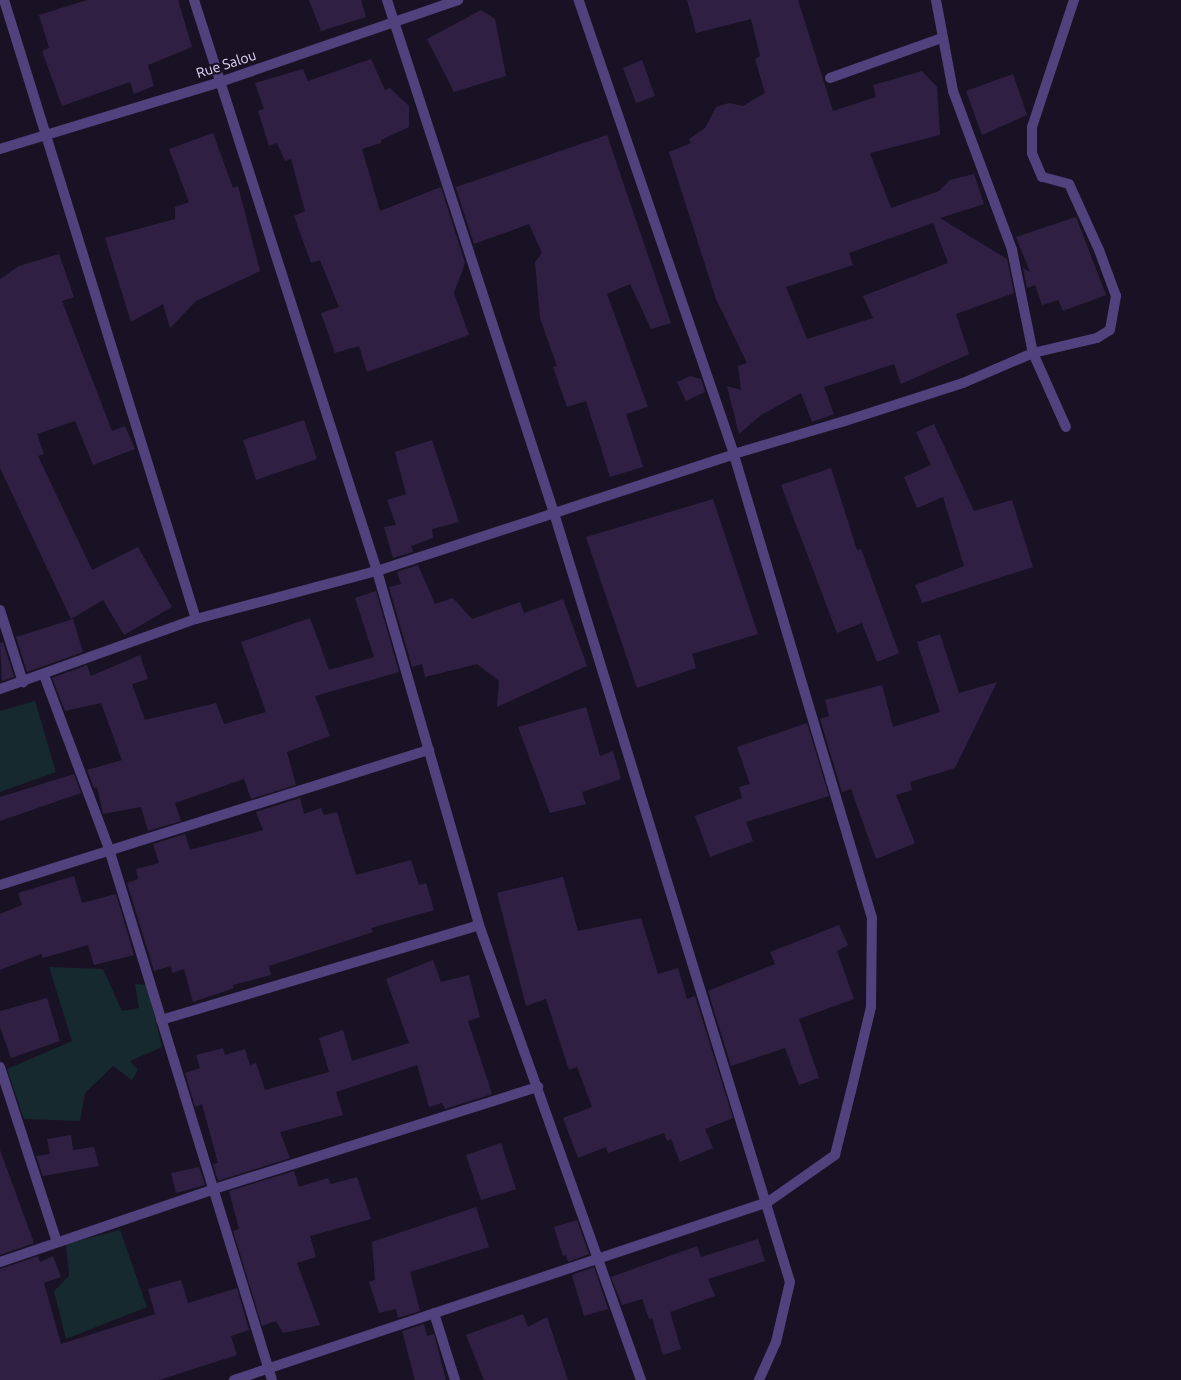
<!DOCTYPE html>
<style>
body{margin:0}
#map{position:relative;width:1181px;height:1380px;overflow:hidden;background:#191224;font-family:Ubuntu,sans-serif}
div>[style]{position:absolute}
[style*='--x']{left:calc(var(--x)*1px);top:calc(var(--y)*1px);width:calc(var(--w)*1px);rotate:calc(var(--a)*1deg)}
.green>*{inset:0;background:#15292e}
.building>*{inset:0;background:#2f2043}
.minor>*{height:10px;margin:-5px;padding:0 5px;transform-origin:5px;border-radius:5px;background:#51427e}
span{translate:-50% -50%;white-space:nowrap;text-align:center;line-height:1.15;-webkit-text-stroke:4.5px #191224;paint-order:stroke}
.street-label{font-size:14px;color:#e5d9fb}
</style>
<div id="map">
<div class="green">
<div style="clip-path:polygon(35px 701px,56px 772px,0 792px,0 711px)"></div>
<div style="clip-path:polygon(49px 967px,103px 969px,122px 1011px,139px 1008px,135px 984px,147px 985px,162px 1047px,130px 1061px,138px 1070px,132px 1080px,113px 1066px,85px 1093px,80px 1121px,24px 1119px,7px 1069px,72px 1041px)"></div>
<div style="clip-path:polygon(120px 1230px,147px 1307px,66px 1339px,54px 1291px,69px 1276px,66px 1244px)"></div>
</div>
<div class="building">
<div style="clip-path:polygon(87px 0,178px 0,192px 47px,148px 65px,154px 86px,134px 94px,130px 82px,62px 106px,42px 51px,49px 48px,39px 15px)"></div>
<div style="clip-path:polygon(309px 0,361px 0,366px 17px,321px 31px)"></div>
<div style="clip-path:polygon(evenodd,687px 0,798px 0,833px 111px,876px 97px,873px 85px,922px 71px,937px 87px,940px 135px,870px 153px,891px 208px,939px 191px,950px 180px,974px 174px,984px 204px,940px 218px,1007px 259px,1014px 293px,956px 314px,969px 354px,901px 384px,894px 364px,824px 387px,834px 414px,812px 422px,801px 393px,761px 415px,739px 434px,727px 386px,741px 390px,738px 366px,747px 363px,716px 299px,669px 152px,691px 143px,689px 139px,705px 128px,716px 107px,729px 103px,743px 106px,765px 93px,755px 59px,760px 56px,751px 19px,696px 33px,687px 0,933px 223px,948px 263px,863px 296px,873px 318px,807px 339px,786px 287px,853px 265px,849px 253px,933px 223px)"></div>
<div style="clip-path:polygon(481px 10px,495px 19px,506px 76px,454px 92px,427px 39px)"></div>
<div style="clip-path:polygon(371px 59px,385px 90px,390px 88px,409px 106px,409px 127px,381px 140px,381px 143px,362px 149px,380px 211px,441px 187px,465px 263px,454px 293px,469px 335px,367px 372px,359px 346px,335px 353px,321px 313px,339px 307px,320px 260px,311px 263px,294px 216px,305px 211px,291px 159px,285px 161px,277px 143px,269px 146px,258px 111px,264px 109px,255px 83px,303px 69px,308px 81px)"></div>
<div style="clip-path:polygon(642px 60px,655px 96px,636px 103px,623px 68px)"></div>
<div style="clip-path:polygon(1013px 74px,1027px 115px,982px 135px,966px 91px)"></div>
<div style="clip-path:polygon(213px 133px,233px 188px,238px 186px,260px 271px,196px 301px,170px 328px,163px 304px,131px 322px,105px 238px,175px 219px,175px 207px,189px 202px,169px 149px)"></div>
<div style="clip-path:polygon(607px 135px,671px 323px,651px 329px,630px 284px,607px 294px,648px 407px,626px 414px,643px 467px,610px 477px,586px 401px,567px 407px,553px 367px,557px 366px,540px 318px,535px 262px,542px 253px,529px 224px,474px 244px,454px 182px,456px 187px)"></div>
<div style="clip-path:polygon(1076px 217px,1106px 295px,1063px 311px,1058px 300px,1042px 305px,1035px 285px,1027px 288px,1023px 268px,1030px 272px,1016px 237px)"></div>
<div style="clip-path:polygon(59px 254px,74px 297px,62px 301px,112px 431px,125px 426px,135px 449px,93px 465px,75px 421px,37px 434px,44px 454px,38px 456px,92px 570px,138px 547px,172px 607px,124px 635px,103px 600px,71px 619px,0 468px,0 279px,19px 266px)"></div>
<div style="clip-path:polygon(690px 376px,701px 379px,705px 392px,686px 401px,677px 382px)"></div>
<div style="clip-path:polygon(304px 420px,317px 459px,256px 480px,243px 440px)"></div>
<div style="clip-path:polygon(934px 424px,974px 511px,1012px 500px,1033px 567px,922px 603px,915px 585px,964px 566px,943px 497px,917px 508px,904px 477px,931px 465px,916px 432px)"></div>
<div style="clip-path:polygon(432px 440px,459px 522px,432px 529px,433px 538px,411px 546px,413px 552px,393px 558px,384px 527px,396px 525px,387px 500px,406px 494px,395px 452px)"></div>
<div style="clip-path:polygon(831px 468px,857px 550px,861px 549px,899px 653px,877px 662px,862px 623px,837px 633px,781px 485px)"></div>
<div style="clip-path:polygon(713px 499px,758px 634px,692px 654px,696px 668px,637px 688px,586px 537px)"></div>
<div style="clip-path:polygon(418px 565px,435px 604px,453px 598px,472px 619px,520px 602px,524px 613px,563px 599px,587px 666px,497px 707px,499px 681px,477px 664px,425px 677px,422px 664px,412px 667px,389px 587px,401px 584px,397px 572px)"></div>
<div style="clip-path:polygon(376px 591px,399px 672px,315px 696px,330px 736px,287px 752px,296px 785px,251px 799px,244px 779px,175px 803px,181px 821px,148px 831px,141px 807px,103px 814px,97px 787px,94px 788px,87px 770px,122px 760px,101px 703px,65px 711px,52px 678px,87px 665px,91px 676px,140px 655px,148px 679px,132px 684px,145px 720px,216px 703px,224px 724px,266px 712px,241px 642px,310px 618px,329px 670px,374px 657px,355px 598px)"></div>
<div style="clip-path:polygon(73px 619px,83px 652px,27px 672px,16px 637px)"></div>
<div style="clip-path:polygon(940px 634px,959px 693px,997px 682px,955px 768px,910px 782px,912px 790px,896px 795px,915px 843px,876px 859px,851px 789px,842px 792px,820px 719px,829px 716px,825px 700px,882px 685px,893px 727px,940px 712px,917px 642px)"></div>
<div style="clip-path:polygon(3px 642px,14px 677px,2px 681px,0 643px)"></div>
<div style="clip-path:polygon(586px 707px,600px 756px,613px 751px,621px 779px,582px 792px,586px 804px,550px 813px,518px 727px)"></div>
<div style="clip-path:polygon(807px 723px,829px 796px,746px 822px,753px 841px,710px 857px,695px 816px,742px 798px,739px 787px,750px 784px,737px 747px)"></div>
<div style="clip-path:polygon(74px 774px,81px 793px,0 821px,0 797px)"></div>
<div style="clip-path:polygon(300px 798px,304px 814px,321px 808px,324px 815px,337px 812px,356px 875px,411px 860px,419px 885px,426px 883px,434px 910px,371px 928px,373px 932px,269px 966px,271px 975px,233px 985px,234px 988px,193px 1002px,184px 969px,172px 973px,171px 966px,154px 971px,127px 883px,138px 879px,136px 869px,159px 863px,153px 844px,185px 834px,190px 850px,263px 830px,256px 812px)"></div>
<div style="clip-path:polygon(74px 876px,82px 903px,116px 894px,134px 955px,94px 965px,88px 945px,43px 958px,41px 954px,0 970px,0 914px,22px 905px,18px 893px)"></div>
<div style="clip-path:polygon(563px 877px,578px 931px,641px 918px,658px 974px,678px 968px,687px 999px,695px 996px,733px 1118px,705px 1129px,713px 1148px,680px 1162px,671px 1139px,667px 1141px,664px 1133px,608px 1153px,606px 1147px,578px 1158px,563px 1118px,592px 1107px,577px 1067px,569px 1070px,546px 999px,526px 1006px,497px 893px)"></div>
<div style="clip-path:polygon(839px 925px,848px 945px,837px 951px,854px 999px,799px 1019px,819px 1078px,799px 1085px,785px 1048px,731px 1066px,708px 991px,775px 964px,770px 952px)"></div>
<div style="clip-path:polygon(433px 960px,441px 982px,469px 975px,480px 1017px,468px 1021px,492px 1094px,445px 1109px,442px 1103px,429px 1107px,417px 1065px,336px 1092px,343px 1115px,280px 1132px,290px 1158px,218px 1181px,213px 1164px,218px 1163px,202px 1104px,195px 1107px,185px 1073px,200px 1068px,196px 1055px,223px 1048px,225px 1055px,245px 1049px,250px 1065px,256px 1063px,265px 1090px,329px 1072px,319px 1038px,343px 1030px,352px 1061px,409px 1043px,386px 979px)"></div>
<div style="clip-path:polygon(47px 998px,60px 1041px,11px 1058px,0 1027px,0 1011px)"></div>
<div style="clip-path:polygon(71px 1135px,73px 1150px,94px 1147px,99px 1166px,43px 1176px,36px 1156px,50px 1154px,47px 1139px)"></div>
<div style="clip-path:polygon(501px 1143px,516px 1189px,481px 1200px,466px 1155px)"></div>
<div style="clip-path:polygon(0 1150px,34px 1243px,0 1255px)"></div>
<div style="clip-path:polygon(199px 1167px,205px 1185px,176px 1193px,171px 1173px)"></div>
<div style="clip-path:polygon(294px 1171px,299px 1187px,328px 1178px,331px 1184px,357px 1177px,371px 1219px,310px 1236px,316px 1257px,297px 1263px,320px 1325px,283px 1333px,276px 1321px,262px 1326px,233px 1231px,239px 1229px,229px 1191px)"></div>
<div style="clip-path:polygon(476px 1207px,489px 1247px,410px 1272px,420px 1311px,398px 1318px,396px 1309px,379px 1313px,369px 1282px,375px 1280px,372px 1242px)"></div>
<div style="clip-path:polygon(577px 1220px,589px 1254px,568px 1262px,566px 1255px,563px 1256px,554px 1227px)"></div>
<div style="clip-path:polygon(758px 1239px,765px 1261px,708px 1279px,715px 1296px,670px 1312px,681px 1349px,663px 1355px,652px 1318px,649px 1319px,642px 1299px,622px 1305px,611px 1277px,697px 1246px,701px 1257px)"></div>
<div style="clip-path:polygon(38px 1256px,40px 1262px,53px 1256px,61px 1277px,44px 1283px,61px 1344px,155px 1314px,148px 1289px,181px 1280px,188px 1303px,237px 1288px,249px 1330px,231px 1336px,237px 1355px,159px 1380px,0 1380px,0 1269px)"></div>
<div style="clip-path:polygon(594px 1267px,608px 1309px,584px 1316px,572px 1275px)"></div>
<div style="clip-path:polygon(523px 1314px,528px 1327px,547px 1317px,568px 1380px,484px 1380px,466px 1335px)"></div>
<div style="clip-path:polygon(424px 1324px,427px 1336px,434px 1334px,446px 1380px,415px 1380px,402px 1331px)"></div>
</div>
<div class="minor">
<div style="--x:4;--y:0;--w:648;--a:72.77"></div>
<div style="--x:194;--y:0;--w:600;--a:72.23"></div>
<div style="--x:377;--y:571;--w:368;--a:73.9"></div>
<div style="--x:479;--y:925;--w:483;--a:70.4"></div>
<div style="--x:387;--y:0;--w:539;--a:71.97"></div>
<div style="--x:554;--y:513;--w:804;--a:72.94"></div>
<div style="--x:790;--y:1282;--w:62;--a:103.1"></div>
<div style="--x:776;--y:1342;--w:42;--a:114.1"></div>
<div style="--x:936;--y:0;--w:93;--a:79.4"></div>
<div style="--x:953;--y:91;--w:170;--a:69.6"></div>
<div style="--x:1012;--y:250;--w:105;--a:78.5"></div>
<div style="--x:1033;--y:353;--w:81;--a:66"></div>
<div style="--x:830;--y:78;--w:119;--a:-19.7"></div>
<div style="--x:0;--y:149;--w:230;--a:-16.9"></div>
<div style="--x:220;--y:82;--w:252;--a:-19"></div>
<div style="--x:0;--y:610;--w:76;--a:72.3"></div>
<div style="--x:44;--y:675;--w:186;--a:69.5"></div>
<div style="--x:109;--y:849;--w:555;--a:72.94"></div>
<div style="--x:0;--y:689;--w:208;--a:-19.7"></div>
<div style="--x:196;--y:619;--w:187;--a:-14.9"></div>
<div style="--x:377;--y:571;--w:376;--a:-18.1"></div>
<div style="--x:734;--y:454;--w:116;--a:-16.6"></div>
<div style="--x:845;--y:421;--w:124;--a:-17.9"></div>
<div style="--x:963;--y:383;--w:76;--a:-23.2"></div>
<div style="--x:1033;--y:353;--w:66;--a:-13.2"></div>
<div style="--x:1097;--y:338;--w:15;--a:-32"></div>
<div style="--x:1110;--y:330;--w:35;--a:-80"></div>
<div style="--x:1116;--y:296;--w:49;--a:-110.3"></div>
<div style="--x:1099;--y:250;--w:72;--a:-114.4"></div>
<div style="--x:1069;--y:184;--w:28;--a:-165"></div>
<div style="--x:1042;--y:177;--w:26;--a:-113"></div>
<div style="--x:1032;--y:153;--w:26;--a:-90"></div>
<div style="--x:1032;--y:127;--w:134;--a:-71.7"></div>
<div style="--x:0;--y:885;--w:450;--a:-17.5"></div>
<div style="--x:161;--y:1020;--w:332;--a:-16.6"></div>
<div style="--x:0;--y:1067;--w:184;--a:72"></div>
<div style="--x:0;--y:1262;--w:226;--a:-18.8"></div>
<div style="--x:214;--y:1189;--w:340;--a:-17.5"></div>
<div style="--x:434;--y:1313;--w:70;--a:72.6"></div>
<div style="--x:234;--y:1380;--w:563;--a:-18.43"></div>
<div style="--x:768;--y:1202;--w:82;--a:-35"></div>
<div style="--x:835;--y:1155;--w:66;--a:-76"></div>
<div style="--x:851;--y:1091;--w:86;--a:-76.6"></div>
<div style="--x:871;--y:1007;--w:89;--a:-89.4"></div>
<div style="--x:872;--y:918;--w:484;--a:-106.6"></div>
<div style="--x:734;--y:454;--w:480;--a:-108.9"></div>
</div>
<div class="street-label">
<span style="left:226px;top:64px;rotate:-18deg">Rue Salou</span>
</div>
</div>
